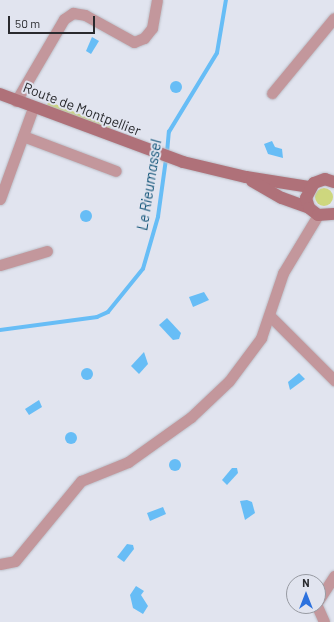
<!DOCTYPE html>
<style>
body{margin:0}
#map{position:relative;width:334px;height:622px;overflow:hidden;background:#e1e4ef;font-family:Barlow,sans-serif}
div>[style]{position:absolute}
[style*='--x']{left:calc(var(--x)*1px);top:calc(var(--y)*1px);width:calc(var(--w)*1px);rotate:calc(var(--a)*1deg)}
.green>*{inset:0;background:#ced77e}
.round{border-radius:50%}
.water>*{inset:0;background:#67bdf6}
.stream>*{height:3.5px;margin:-1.75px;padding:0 1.75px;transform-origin:1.75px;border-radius:1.75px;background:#67bdf6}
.roads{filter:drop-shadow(0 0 1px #bcbfc8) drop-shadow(0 0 1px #bcbfc8)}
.street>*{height:11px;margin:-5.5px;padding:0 5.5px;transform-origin:5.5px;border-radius:5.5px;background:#c3979c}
.secondary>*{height:12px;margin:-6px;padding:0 6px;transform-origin:6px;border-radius:6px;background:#af7179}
span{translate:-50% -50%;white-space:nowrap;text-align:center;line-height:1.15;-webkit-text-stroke:4px #e1e4ef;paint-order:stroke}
.street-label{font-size:14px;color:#292a2e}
.water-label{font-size:15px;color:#0c5075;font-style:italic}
.north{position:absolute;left:286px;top:574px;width:40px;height:40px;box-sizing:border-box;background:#e1e4ef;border:1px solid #979aa2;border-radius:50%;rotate:0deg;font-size:11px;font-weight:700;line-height:16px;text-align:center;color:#292a2e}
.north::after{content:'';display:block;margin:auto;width:14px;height:18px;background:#2c71de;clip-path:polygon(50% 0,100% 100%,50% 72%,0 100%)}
.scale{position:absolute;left:8px;top:16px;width:87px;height:18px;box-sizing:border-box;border:2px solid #292a2e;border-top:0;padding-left:5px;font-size:12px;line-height:14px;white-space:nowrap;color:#292a2e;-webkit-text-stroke:3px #e1e4ef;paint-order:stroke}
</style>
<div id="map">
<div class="green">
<div style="clip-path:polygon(48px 101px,106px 125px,111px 127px,107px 129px,47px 106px)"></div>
<div class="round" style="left:315px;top:188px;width:18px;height:18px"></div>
</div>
<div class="water">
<div style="clip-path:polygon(92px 37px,99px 41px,91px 54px,86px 51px)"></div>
<div class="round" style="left:170px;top:81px;width:12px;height:12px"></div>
<div style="clip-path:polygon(272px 141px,275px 147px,282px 149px,283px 158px,268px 154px,264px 144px)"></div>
<div class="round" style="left:80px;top:210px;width:12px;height:12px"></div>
<div style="clip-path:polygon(204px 292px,209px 300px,193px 307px,189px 297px)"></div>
<div style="clip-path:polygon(167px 318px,181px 333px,179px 339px,173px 340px,159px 325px)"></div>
<div style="clip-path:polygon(144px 352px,148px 364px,139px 374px,131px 366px)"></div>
<div class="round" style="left:81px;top:368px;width:12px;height:12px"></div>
<div style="clip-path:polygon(299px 373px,305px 379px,290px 390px,288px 382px)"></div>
<div style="clip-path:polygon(39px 400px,42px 407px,29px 415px,25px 409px)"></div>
<div class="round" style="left:65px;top:432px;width:12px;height:12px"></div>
<div class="round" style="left:169px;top:459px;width:12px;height:12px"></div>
<div style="clip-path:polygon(232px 468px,237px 468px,238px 473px,227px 485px,222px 480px)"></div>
<div style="clip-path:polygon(247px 500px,252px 502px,255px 513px,245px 520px,240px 501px)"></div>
<div style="clip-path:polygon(163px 507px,166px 514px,150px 521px,147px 513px)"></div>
<div style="clip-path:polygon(127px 544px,133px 545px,134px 549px,124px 562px,117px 557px)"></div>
<div style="clip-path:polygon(136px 586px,144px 591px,141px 595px,148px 606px,143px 614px,133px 608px,130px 595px)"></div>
</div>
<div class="stream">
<div style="--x:167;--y:153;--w:21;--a:-85"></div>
<div style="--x:169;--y:132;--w:92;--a:-58.7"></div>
<div style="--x:217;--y:53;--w:54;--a:-80.4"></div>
<div style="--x:0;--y:330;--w:98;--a:-7.6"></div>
<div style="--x:97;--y:317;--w:12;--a:-24"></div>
<div style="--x:108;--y:312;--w:55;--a:-50.9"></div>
<div style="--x:143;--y:269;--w:54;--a:-73.9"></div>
<div style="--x:158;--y:217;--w:59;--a:-82.1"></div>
</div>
<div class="roads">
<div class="street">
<div style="--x:272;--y:93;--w:97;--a:-50.4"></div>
<div style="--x:16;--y:101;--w:95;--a:-59.7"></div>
<div style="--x:64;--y:19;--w:11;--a:-34"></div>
<div style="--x:73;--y:13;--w:12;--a:9"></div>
<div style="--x:85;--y:15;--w:56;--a:28.9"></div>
<div style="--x:134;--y:42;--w:11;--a:-22"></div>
<div style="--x:144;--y:38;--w:13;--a:-51"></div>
<div style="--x:152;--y:28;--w:28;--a:-80"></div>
<div style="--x:23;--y:136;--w:99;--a:20.6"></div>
<div style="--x:0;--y:199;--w:97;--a:-70.1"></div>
<div style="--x:0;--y:265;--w:49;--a:-16.6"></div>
<div style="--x:270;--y:316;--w:91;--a:45"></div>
<div style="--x:0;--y:564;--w:15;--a:-11"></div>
<div style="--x:15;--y:561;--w:104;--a:-50.5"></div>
<div style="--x:81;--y:481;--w:51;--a:-22"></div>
<div style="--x:128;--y:462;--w:77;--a:-35.5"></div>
<div style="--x:191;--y:417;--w:52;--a:-43.5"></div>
<div style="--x:229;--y:381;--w:54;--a:-53.3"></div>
<div style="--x:261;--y:338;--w:69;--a:-71.3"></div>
<div style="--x:283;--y:273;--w:68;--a:-58.9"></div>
<div style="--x:318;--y:601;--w:30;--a:-57"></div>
<div style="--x:317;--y:606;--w:17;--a:66"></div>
</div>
<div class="secondary">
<div style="--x:0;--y:94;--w:195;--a:20.4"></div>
<div style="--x:183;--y:162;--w:65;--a:13.4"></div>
<div style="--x:246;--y:177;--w:65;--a:8.9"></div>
<div style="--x:252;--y:181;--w:34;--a:30"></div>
<div style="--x:282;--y:198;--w:29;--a:20"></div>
<div style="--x:334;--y:182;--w:9;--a:-162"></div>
<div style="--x:325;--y:179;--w:12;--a:160"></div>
<div style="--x:314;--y:183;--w:17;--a:118"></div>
<div style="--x:306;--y:198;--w:10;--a:73"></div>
<div style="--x:309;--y:208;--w:11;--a:38"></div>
<div style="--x:318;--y:215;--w:16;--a:-4"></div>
</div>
</div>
<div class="street-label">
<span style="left:82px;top:109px;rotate:21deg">Route de Montpellier</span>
</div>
<div class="water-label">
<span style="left:149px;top:185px;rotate:-81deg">Le Rieumassel</span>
</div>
<div class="north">N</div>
<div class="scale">50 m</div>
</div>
